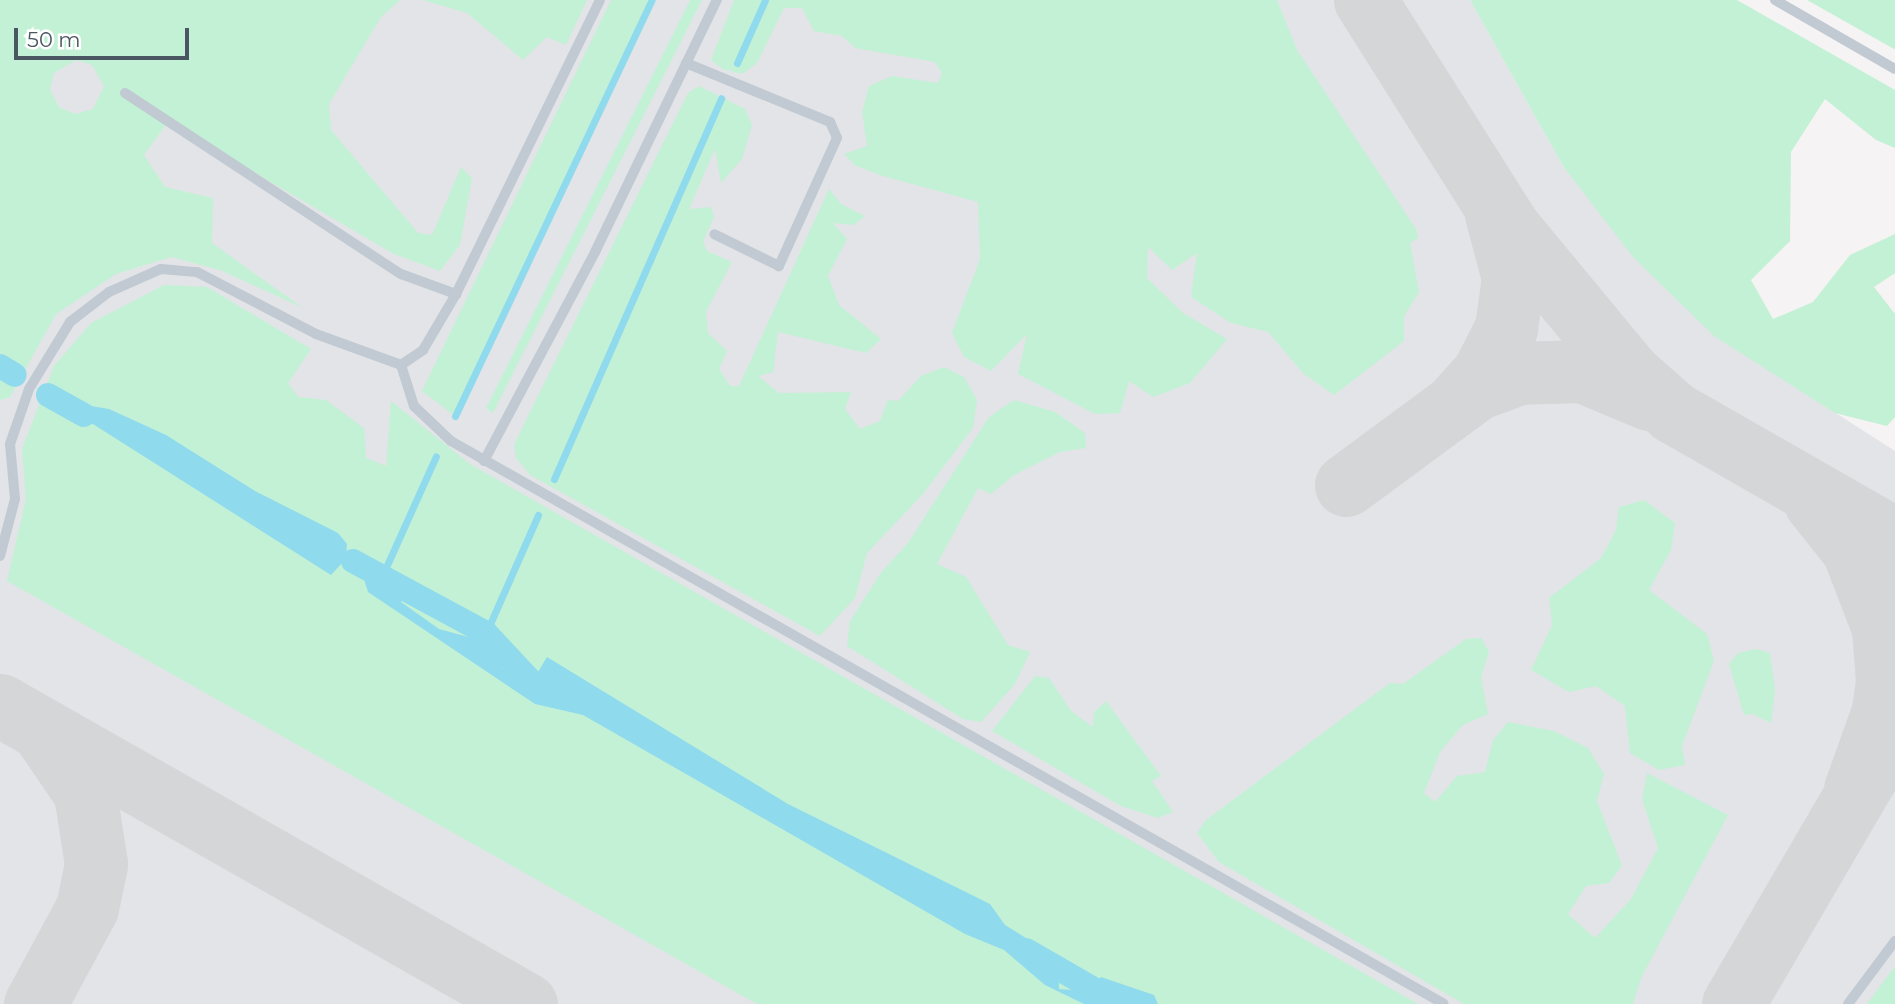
<!DOCTYPE html>
<style>
body{margin:0}
#map{position:relative;width:1895px;height:1004px;overflow:hidden;background:#f5f3f3;font-family:Montserrat,sans-serif}
div>[style]{position:absolute}
[style*='--x']{left:calc(var(--x)*1px);top:calc(var(--y)*1px);width:calc(var(--w)*1px);rotate:calc(var(--a)*1deg)}
.airport>*{inset:0;background:#e2e4e7}
.green>*{inset:0;background:#c3f1d5}
.water>*{inset:0;background:#90daee}
.stream>*{height:7px;margin:-3.5px;padding:0 3.5px;transform-origin:3.5px;border-radius:3.5px;background:#90daee}
.canal>*{height:24px;margin:-12px;padding:0 12px;transform-origin:12px;border-radius:12px;background:#90daee}
.taxiway>*{height:63px;margin:-31.5px;padding:0 31.5px;transform-origin:31.5px;border-radius:31.5px;background:#d5d6d8}
.service>*{height:10px;margin:-5px;padding:0 5px;transform-origin:5px;border-radius:5px;background:#c1cad2}
span{translate:-50% -50%;white-space:nowrap;text-align:center;line-height:1.15;-webkit-text-stroke:5px #fff;paint-order:stroke}
.scale{position:absolute;left:14px;top:28px;width:175px;height:32px;box-sizing:border-box;border:4px solid #4a5661;border-top:0;padding-left:9px;font-size:21px;line-height:24px;white-space:nowrap;color:#4a5661;-webkit-text-stroke:5px #fff;paint-order:stroke}
</style>
<div id="map">
<div class="airport">
<div style="clip-path:polygon(0 0,1470px 0,1563px 166px,1714px 335px,1895px 451px,1895px 1004px,0 1004px)"></div>
</div>
<div class="green">
<div style="clip-path:polygon(evenodd,0 0,400px 0,381px 17px,329px 104px,331px 130px,418px 233px,432px 235px,461px 167px,472px 178px,460px 245px,440px 271px,394px 254px,168px 122px,144px 155px,165px 187px,213px 198px,212px 243px,303px 308px,220px 270px,171px 257px,116px 274px,56px 314px,10px 397px,0 400px,0 0,76px 60px,92px 65px,104px 86px,93px 109px,75px 114px,59px 107px,50px 90px,54px 73px,76px 60px)"></div>
<div style="clip-path:polygon(423px 0,587px 0,566px 45px,547px 37px,523px 60px,467px 13px)"></div>
<div style="clip-path:polygon(611px 0,652px 0,455px 416px,422px 391px)"></div>
<div style="clip-path:polygon(690px 0,702px 0,493px 413px,486px 408px)"></div>
<div style="clip-path:polygon(734px 0,1277px 0,1297px 50px,1416px 229px,1418px 238px,1410px 243px,1419px 292px,1404px 316px,1404px 341px,1334px 395px,1304px 374px,1268px 332px,1231px 323px,1191px 297px,1197px 253px,1172px 270px,1148px 247px,1147px 278px,1183px 313px,1227px 339px,1190px 383px,1153px 397px,1129px 381px,1120px 413px,1095px 414px,1018px 374px,1027px 334px,991px 371px,964px 357px,952px 333px,980px 259px,978px 202px,883px 176px,856px 166px,844px 154px,867px 146px,862px 112px,869px 86px,892px 76px,938px 83px,942px 73px,935px 62px,855px 48px,842px 36px,814px 31px,802px 8px,784px 8px,757px 63px,742px 74px,723px 69px,711px 60px)"></div>
<div style="clip-path:polygon(1470px 0,1737px 0,1895px 90px,1895px 148px,1876px 140px,1825px 99px,1791px 152px,1790px 241px,1751px 280px,1773px 319px,1813px 302px,1850px 255px,1895px 234px,1895px 273px,1874px 287px,1895px 314px,1895px 417px,1887px 426px,1835px 413px,1714px 336px,1633px 257px,1563px 166px)"></div>
<div style="clip-path:polygon(1807px 0,1895px 0,1895px 49px,1894px 49px)"></div>
<div style="clip-path:polygon(699px 86px,745px 109px,752px 125px,742px 159px,721px 183px,715px 149px,689px 209px,711px 207px,714px 217px,703px 242px,707px 251px,732px 262px,706px 312px,708px 333px,727px 351px,719px 369px,730px 386px,739px 386px,829px 189px,841px 204px,865px 216px,854px 225px,833px 223px,847px 239px,828px 276px,839px 305px,881px 339px,866px 353px,778px 332px,773px 372px,758px 376px,779px 393px,851px 392px,845px 409px,860px 429px,880px 421px,888px 400px,898px 401px,921px 376px,944px 367px,964px 377px,977px 400px,973px 428px,922px 495px,867px 553px,855px 598px,820px 636px,530px 475px,516px 458px,514px 445px,526px 420px,688px 93px)"></div>
<div style="clip-path:polygon(164px 285px,207px 287px,311px 349px,288px 383px,298px 397px,326px 400px,364px 428px,366px 458px,386px 466px,391px 401px,470px 464px,1418px 1004px,757px 1004px,7px 581px,26px 499px,22px 449px,54px 366px,91px 323px)"></div>
<div style="clip-path:polygon(1014px 400px,1055px 412px,1085px 433px,1086px 448px,1060px 452px,1014px 475px,991px 494px,978px 488px,937px 564px,966px 577px,1008px 645px,1030px 652px,1015px 684px,981px 722px,963px 719px,847px 646px,850px 621px,880px 574px,908px 543px,989px 417px)"></div>
<div style="clip-path:polygon(1644px 500px,1675px 523px,1671px 550px,1649px 590px,1707px 634px,1714px 661px,1682px 746px,1685px 765px,1659px 770px,1630px 753px,1625px 706px,1596px 686px,1569px 692px,1531px 670px,1552px 625px,1549px 598px,1601px 558px,1616px 530px,1619px 507px)"></div>
<div style="clip-path:polygon(1481px 638px,1489px 652px,1481px 677px,1488px 714px,1463px 725px,1440px 752px,1424px 793px,1435px 802px,1457px 776px,1485px 772px,1493px 740px,1508px 722px,1554px 731px,1588px 748px,1604px 774px,1597px 801px,1622px 866px,1609px 883px,1586px 886px,1568px 914px,1595px 938px,1631px 899px,1658px 848px,1642px 799px,1647px 773px,1728px 815px,1641px 978px,1633px 1004px,1464px 1004px,1219px 862px,1197px 833px,1206px 820px,1390px 683px,1403px 684px,1466px 639px)"></div>
<div style="clip-path:polygon(1756px 649px,1770px 653px,1775px 690px,1771px 723px,1753px 714px,1744px 715px,1729px 664px,1738px 653px)"></div>
<div style="clip-path:polygon(1035px 676px,1049px 678px,1071px 711px,1093px 727px,1094px 712px,1106px 701px,1161px 776px,1152px 781px,1173px 812px,1158px 818px,1121px 806px,992px 731px)"></div>
<div style="clip-path:polygon(1895px 966px,1895px 1004px,1867px 1004px)"></div>
</div>
<div class="water">
<div style="clip-path:polygon(55px 400px,109px 409px,166px 435px,255px 491px,338px 533px,347px 544px,346px 557px,400px 585px,405px 596px,401px 602px,439px 629px,476px 639px,486px 633px,502px 668px,532px 682px,547px 657px,788px 804px,990px 904px,1005px 925px,1058px 958px,1059px 989px,1087px 991px,1101px 977px,1154px 995px,1158px 1004px,1084px 1004px,1045px 985px,1004px 950px,965px 934px,583px 715px,535px 704px,368px 592px,364px 579px,349px 566px,342px 563px,331px 575px)"></div>
</div>
<div class="stream">
<div style="--x:737;--y:63;--w:69;--a:-66"></div>
<div style="--x:455;--y:416;--w:460;--a:-64.7"></div>
<div style="--x:554;--y:479;--w:416;--a:-66.3"></div>
<div style="--x:383;--y:574;--w:129;--a:-65.8"></div>
<div style="--x:486;--y:633;--w:129;--a:-66.2"></div>
</div>
<div class="canal">
<div style="--x:0;--y:366;--w:17;--a:31"></div>
<div style="--x:48;--y:395;--w:41;--a:29.1"></div>
<div style="--x:353;--y:561;--w:151;--a:28.4"></div>
<div style="--x:486;--y:633;--w:67;--a:46.8"></div>
<div style="--x:532;--y:682;--w:32;--a:28"></div>
<div style="--x:1026;--y:950;--w:108;--a:29.9"></div>
</div>
<div class="taxiway">
<div style="--x:1365;--y:0;--w:271;--a:57.7"></div>
<div style="--x:1510;--y:229;--w:187;--a:50.4"></div>
<div style="--x:1629;--y:373;--w:59;--a:41.6"></div>
<div style="--x:1673;--y:412;--w:256;--a:29.8"></div>
<div style="--x:1456;--y:403;--w:40;--a:-48"></div>
<div style="--x:1483;--y:373;--w:51;--a:-62.9"></div>
<div style="--x:1506;--y:328;--w:50;--a:-82"></div>
<div style="--x:1513;--y:278;--w:66;--a:-104.9"></div>
<div style="--x:1346;--y:485;--w:162;--a:-36.4"></div>
<div style="--x:1476;--y:389;--w:46;--a:-20.4"></div>
<div style="--x:1519;--y:373;--w:63;--a:-1.8"></div>
<div style="--x:1582;--y:371;--w:73;--a:22.7"></div>
<div style="--x:1815;--y:502;--w:61;--a:51.6"></div>
<div style="--x:1853;--y:550;--w:84;--a:69"></div>
<div style="--x:1883;--y:628;--w:53;--a:85.7"></div>
<div style="--x:1887;--y:681;--w:30;--a:98"></div>
<div style="--x:1883;--y:711;--w:83;--a:109.7"></div>
<div style="--x:0;--y:705;--w:605;--a:29.62"></div>
<div style="--x:35;--y:1004;--w:109;--a:-61.6"></div>
<div style="--x:87;--y:908;--w:45;--a:-78.4"></div>
<div style="--x:96;--y:864;--w:72;--a:-98.8"></div>
<div style="--x:85;--y:793;--w:73;--a:-124.3"></div>
<div style="--x:1733;--y:1004;--w:290;--a:-59.7"></div>
</div>
<div class="service">
<div style="--x:1775;--y:0;--w:138;--a:29.9"></div>
<div style="--x:686;--y:63;--w:156;--a:22.3"></div>
<div style="--x:830;--y:122;--w:17;--a:66"></div>
<div style="--x:837;--y:138;--w:141;--a:114.4"></div>
<div style="--x:779;--y:266;--w:72;--a:-153.8"></div>
<div style="--x:125;--y:93;--w:330;--a:33.3"></div>
<div style="--x:401;--y:274;--w:59;--a:20"></div>
<div style="--x:401;--y:365;--w:27;--a:-34"></div>
<div style="--x:423;--y:350;--w:65;--a:-59.5"></div>
<div style="--x:456;--y:294;--w:327;--a:-63.9"></div>
<div style="--x:484;--y:461;--w:237;--a:-62"></div>
<div style="--x:595;--y:252;--w:280;--a:-64.2"></div>
<div style="--x:0;--y:556;--w:59;--a:-75.3"></div>
<div style="--x:15;--y:499;--w:55;--a:-95.2"></div>
<div style="--x:10;--y:444;--w:58;--a:-70.9"></div>
<div style="--x:29;--y:389;--w:79;--a:-58.5"></div>
<div style="--x:70;--y:322;--w:49;--a:-37.6"></div>
<div style="--x:109;--y:292;--w:57;--a:-23.9"></div>
<div style="--x:161;--y:269;--w:36;--a:5"></div>
<div style="--x:197;--y:272;--w:134;--a:27.5"></div>
<div style="--x:316;--y:334;--w:90;--a:20"></div>
<div style="--x:401;--y:365;--w:43;--a:72.4"></div>
<div style="--x:414;--y:406;--w:51;--a:43.4"></div>
<div style="--x:451;--y:441;--w:1141;--a:29.55"></div>
<div style="--x:1848;--y:1004;--w:79;--a:-53.3"></div>
</div>
<div class="scale">50 m</div>
</div>
